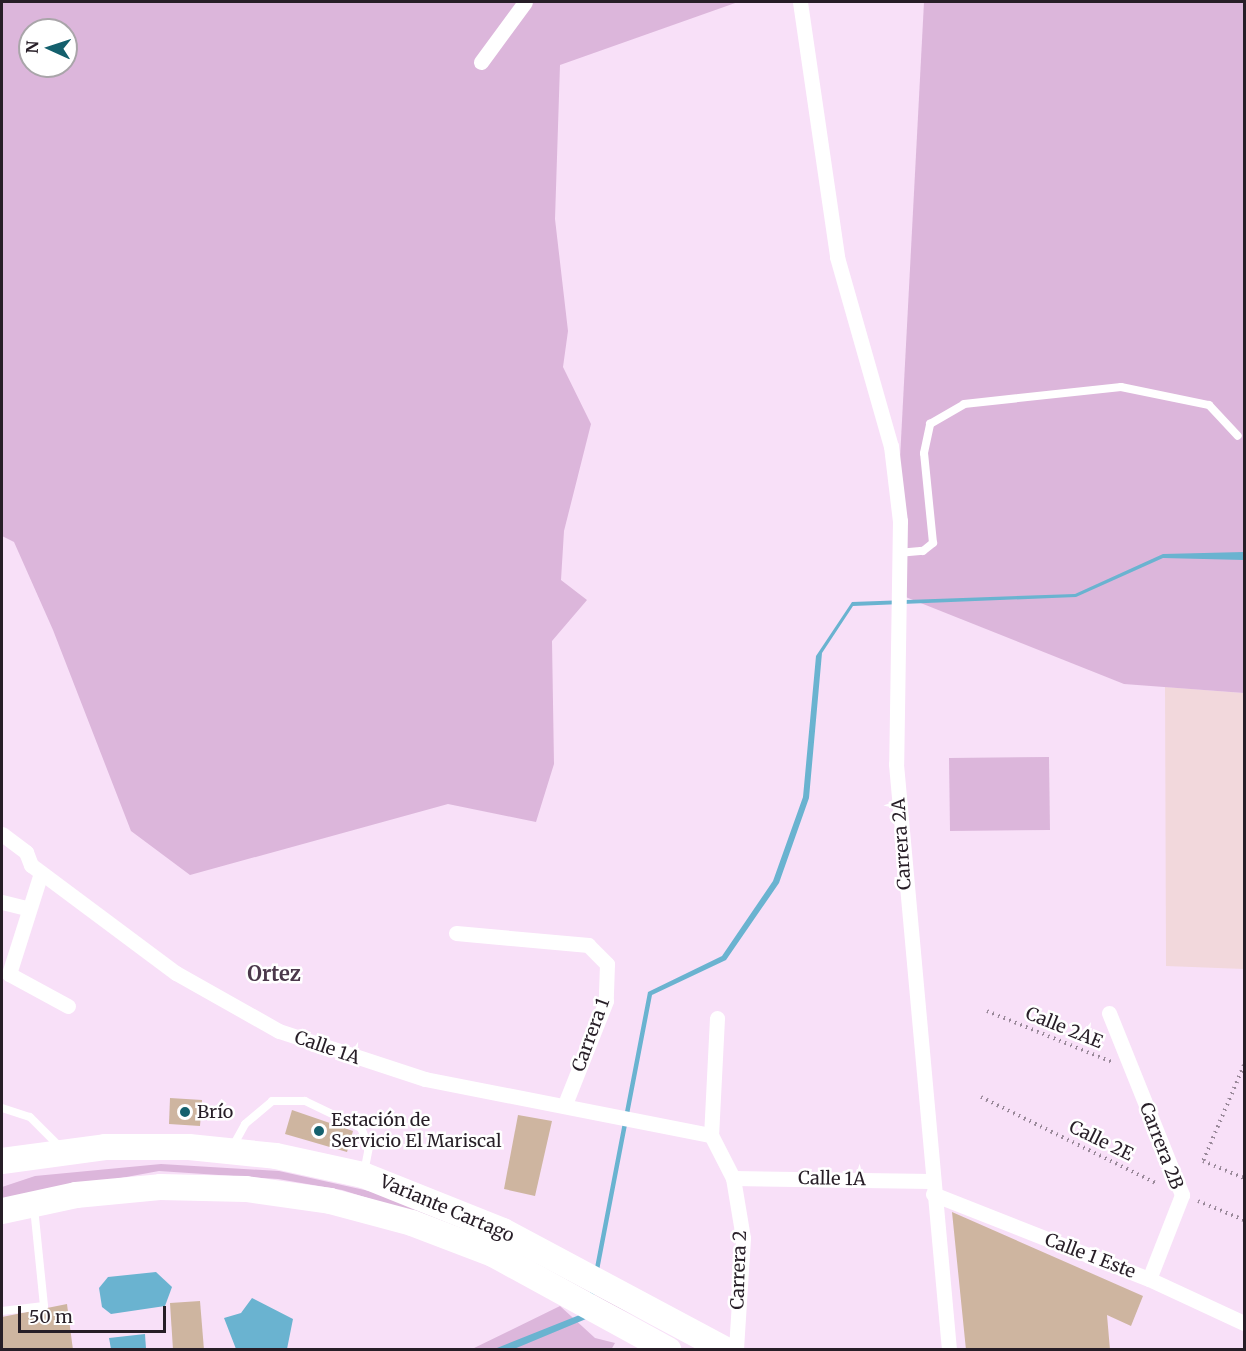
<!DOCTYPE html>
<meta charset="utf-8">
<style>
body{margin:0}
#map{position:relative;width:1246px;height:1351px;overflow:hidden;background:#f8e0f8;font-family:Merriweather,serif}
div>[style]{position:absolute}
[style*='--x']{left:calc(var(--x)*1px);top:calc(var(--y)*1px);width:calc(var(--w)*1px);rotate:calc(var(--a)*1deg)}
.education>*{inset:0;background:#f2d8dc}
.green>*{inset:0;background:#dcb6db}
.water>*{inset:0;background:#6ab3d0}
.building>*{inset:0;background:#ceb5a0}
.path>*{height:4px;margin-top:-2px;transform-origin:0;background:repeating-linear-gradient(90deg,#9a899a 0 1.5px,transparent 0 6px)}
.service>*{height:8px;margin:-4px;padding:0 4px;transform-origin:4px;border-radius:4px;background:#fff}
.minor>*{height:15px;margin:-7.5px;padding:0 7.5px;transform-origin:7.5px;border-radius:7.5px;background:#fff}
.trunk>*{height:26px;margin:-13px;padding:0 13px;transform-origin:13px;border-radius:13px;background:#fff}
.dots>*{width:16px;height:16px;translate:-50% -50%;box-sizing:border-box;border:3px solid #fff;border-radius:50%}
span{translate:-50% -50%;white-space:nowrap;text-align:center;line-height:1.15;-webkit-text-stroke:5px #fff;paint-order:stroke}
.street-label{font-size:18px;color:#271e27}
.poi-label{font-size:18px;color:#271e27}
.left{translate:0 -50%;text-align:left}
.neighbourhood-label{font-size:20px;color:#4b384b;font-weight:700}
.frame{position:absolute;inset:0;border:3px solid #271e27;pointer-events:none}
.north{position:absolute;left:18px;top:18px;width:60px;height:60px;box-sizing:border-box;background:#fff;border:2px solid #a9a5a9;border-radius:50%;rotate:273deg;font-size:16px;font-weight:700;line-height:24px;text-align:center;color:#271e27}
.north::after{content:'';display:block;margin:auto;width:21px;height:27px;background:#14606d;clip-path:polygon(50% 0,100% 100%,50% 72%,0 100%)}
.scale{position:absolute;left:18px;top:1306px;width:148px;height:27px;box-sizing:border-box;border:3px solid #271e27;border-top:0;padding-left:8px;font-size:18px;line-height:21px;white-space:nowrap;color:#271e27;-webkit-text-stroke:4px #fff;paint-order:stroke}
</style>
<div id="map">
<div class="education">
<div style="clip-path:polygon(1165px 687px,1244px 693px,1244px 969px,1166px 966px)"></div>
</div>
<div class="green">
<div style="clip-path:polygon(evenodd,2px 2px,738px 2px,560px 65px,555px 219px,568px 331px,563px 367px,591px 424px,564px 531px,561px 580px,587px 600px,552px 641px,554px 764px,536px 822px,448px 804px,190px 875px,131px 831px,53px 630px,14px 542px,2px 536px,2px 2px,30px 30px,66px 30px,66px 66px,30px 66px,30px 30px)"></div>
<div style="clip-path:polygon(924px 2px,1244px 2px,1244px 693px,1124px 684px,893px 592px)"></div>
<div style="clip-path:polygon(1049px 757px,1050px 830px,950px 831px,949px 758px)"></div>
<div style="clip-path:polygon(161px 1164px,279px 1171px,378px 1193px,474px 1230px,703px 1349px,438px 1220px,342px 1190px,278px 1179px,159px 1171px,2px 1200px,2px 1187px,35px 1176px)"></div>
<div style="clip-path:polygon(560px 1306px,595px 1338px,615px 1343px,611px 1350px,470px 1350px)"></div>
</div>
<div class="water">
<div style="clip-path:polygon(1244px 552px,1244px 560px,1163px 558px,1076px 597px,853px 606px,822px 653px,809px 798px,779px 883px,726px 960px,652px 995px,592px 1307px,586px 1319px,514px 1349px,492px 1350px,582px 1314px,588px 1304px,648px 992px,722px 956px,773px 881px,803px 797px,816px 656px,852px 602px,1075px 594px,1163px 554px)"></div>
<div style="clip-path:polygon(156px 1272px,172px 1287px,165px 1306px,111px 1314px,102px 1307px,99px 1288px,108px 1277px)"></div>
<div style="clip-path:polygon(252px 1298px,293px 1319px,287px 1349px,236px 1349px,224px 1318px,241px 1313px)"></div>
<div style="clip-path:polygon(145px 1334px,146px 1349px,111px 1349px,109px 1338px)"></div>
</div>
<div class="building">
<div style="clip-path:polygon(170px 1098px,202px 1100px,200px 1126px,169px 1124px)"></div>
<div style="clip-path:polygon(292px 1110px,353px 1131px,347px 1152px,285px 1134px)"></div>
<div style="clip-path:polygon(518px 1115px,552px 1121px,535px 1196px,504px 1189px)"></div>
<div style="clip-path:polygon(952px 1212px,1143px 1296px,1131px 1326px,1107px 1315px,1110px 1350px,966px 1350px)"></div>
<div style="clip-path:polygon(200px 1301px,204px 1350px,173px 1350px,170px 1303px)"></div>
<div style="clip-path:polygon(67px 1304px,73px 1350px,2px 1350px,2px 1317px)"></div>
</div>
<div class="path">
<div style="--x:987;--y:1011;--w:135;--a:22.2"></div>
<div style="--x:1244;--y:1065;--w:104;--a:113.1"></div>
<div style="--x:1203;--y:1161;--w:44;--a:22.5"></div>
<div style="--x:981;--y:1097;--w:197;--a:26.2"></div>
<div style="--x:1198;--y:1201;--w:50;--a:22.4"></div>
</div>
<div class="service">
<div style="--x:898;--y:553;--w:25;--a:-5"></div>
<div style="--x:923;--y:551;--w:13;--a:-39"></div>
<div style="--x:933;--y:543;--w:90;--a:-95.7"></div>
<div style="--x:924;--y:453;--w:30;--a:-78"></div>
<div style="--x:930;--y:424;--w:39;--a:-30"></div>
<div style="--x:964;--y:404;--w:158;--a:-6.2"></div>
<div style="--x:1121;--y:387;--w:90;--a:11.6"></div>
<div style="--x:1209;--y:405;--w:42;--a:46.9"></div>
<div style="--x:2;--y:1108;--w:29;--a:18"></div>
<div style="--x:30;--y:1117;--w:44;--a:45"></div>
<div style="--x:233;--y:1146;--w:25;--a:-61"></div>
<div style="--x:245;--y:1124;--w:35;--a:-40"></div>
<div style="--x:272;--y:1101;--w:33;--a:0"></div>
<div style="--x:305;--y:1101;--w:62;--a:25.7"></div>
<div style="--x:361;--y:1128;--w:21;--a:67"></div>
<div style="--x:369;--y:1147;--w:25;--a:101"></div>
<div style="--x:2;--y:1311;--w:42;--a:-6.8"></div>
<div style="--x:44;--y:1306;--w:100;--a:-95.8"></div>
</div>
<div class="minor">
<div style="--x:800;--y:2;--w:258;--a:81.7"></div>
<div style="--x:837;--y:257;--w:197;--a:74.1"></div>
<div style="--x:891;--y:446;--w:76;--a:83.2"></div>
<div style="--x:900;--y:521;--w:243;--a:90.9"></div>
<div style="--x:896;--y:764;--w:588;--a:84.83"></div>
<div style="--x:481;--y:62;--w:74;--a:-53.7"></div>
<div style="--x:2;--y:834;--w:30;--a:37"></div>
<div style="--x:26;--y:852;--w:14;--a:69"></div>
<div style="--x:31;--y:865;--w:181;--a:36.7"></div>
<div style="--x:176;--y:973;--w:118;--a:29.4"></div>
<div style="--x:279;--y:1031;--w:154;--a:18.2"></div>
<div style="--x:425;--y:1079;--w:291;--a:11.1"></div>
<div style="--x:41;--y:873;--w:106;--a:107.6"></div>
<div style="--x:9;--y:974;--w:67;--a:28.5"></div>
<div style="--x:2;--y:902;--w:25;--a:14"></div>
<div style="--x:456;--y:933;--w:133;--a:5.2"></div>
<div style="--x:588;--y:945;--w:27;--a:45"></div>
<div style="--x:607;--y:964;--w:37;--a:92"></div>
<div style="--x:606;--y:1001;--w:111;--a:111.7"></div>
<div style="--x:1109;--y:1013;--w:196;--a:68.1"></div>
<div style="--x:1182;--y:1195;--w:90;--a:111.4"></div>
<div style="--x:717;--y:1018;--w:117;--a:92.9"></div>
<div style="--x:711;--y:1135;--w:48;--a:62.9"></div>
<div style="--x:733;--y:1178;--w:61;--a:80.5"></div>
<div style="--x:743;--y:1238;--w:112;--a:93.6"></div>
<div style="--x:733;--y:1178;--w:198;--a:0.9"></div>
<div style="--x:933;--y:1194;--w:232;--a:21.5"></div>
<div style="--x:1149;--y:1279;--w:105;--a:24.9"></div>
</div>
<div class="trunk">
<div style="--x:2;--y:1161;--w:104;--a:-7.7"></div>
<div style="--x:105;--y:1147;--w:84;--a:0"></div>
<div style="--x:189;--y:1147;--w:87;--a:5.9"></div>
<div style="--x:276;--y:1156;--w:89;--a:12.3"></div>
<div style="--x:363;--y:1175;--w:151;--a:21.8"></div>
<div style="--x:503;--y:1231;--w:253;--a:28.1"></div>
<div style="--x:2;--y:1211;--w:76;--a:-12.2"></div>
<div style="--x:76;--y:1195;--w:84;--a:-5.4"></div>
<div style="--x:160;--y:1187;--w:86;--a:1.3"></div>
<div style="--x:246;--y:1189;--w:85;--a:8.1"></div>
<div style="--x:330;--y:1201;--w:85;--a:15"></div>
<div style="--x:412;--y:1223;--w:87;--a:20.9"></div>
<div style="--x:493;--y:1254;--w:200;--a:28.7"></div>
</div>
<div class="dots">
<div style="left:185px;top:1112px;background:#14606d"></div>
<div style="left:319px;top:1131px;background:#14606d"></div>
</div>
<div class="street-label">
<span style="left:902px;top:844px;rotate:-94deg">Carrera 2A</span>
<span style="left:1064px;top:1028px;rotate:22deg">Calle 2AE</span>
<span style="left:591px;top:1035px;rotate:-70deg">Carrera 1</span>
<span style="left:327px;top:1048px;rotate:19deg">Calle 1A</span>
<span style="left:1101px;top:1141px;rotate:26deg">Calle 2E</span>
<span style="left:1161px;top:1146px;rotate:69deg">Carrera 2B</span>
<span style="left:832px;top:1179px;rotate:1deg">Calle 1A</span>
<span style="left:447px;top:1209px;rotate:23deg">Variante Cartago</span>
<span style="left:1090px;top:1256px;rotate:21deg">Calle 1 Este</span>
<span style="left:739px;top:1270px;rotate:-88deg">Carrera 2</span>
</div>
<div class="poi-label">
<span class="left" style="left:197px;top:1112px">Brío</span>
<span class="left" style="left:331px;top:1131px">Estación de<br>Servicio El Mariscal</span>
</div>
<div class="neighbourhood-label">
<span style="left:274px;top:973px">Ortez</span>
</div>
<div class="frame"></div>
<div class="north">N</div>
<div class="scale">50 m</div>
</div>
